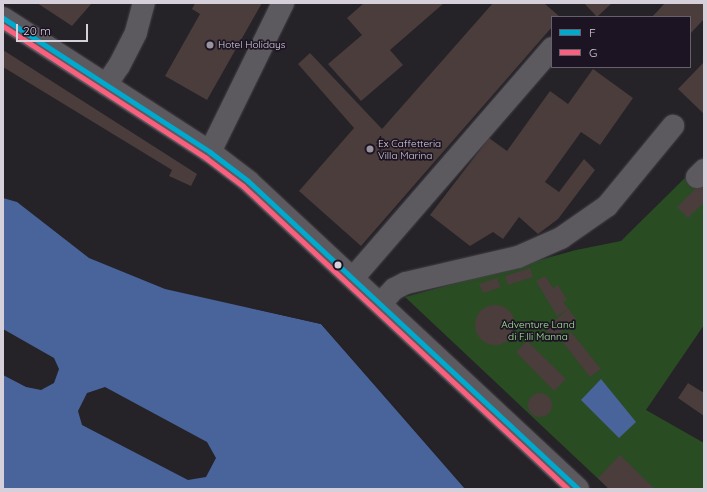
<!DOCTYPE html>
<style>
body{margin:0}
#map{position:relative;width:707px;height:492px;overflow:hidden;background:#252228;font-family:Quicksand,sans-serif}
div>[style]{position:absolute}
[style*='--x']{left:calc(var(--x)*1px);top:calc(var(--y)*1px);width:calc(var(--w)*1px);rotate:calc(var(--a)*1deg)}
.green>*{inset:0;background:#294c23}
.water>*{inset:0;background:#48649a}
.pier>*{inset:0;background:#252228}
.building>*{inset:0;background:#4a3d3c}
.round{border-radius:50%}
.roads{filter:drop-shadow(0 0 1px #433f45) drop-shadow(0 0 1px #433f45)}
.minor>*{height:22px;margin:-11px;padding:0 11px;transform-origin:11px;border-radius:11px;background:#5c595f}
.bus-1>*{height:5px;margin:-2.5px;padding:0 2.5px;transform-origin:2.5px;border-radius:2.5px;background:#00a9ce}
.bus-2>*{height:5px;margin:-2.5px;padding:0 2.5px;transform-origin:2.5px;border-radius:2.5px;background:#f8607d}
.dots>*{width:11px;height:11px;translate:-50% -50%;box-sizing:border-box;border:2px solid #1c1423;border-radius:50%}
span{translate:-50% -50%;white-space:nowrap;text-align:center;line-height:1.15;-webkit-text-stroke:3.5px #1c1423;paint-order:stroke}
.poi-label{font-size:10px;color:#d6d0da}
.left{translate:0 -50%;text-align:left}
.park-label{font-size:10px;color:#a3e897}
.frame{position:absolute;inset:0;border:4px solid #d6d0da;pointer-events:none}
.legend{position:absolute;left:551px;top:16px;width:140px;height:52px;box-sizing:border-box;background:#1c1423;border:1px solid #665f6c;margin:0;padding:5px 7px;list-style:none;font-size:12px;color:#d6d0da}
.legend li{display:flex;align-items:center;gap:8px;height:20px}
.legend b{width:20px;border:1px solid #665f6c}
.scale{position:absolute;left:16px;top:24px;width:72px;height:18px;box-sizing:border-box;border:2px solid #d6d0da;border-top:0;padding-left:5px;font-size:12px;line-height:14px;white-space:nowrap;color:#d6d0da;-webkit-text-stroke:3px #1c1423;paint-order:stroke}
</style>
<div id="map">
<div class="green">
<div style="clip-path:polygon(704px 159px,704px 325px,646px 410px,704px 443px,704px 489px,609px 489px,405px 297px,576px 250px,621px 241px)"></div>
</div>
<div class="water">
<div style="clip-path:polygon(3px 198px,17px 202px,89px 258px,165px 289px,321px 324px,465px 489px,3px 489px)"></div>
<div style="clip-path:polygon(601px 379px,636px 422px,619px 438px,581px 400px)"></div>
</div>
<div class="pier">
<div style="clip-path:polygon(252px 306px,323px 323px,467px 489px,321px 324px,251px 308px)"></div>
<div style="clip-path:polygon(3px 329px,54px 358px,59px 369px,54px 383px,41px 390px,26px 387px,3px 375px)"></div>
<div style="clip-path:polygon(105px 387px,207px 442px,216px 458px,206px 477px,188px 480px,82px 425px,78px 411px,87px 393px)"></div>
</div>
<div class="building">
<div style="clip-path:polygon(37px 3px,92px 3px,72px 26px)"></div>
<div style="clip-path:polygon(195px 3px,262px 3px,207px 100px,165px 76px,200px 14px,192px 9px)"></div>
<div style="clip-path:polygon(364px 3px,444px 3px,390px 50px,403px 65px,361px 101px,328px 64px,362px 35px,347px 18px)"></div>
<div style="clip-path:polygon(493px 3px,544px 3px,560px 17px,552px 17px,552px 27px,361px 246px,299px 191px,354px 128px,298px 64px,310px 53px,382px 129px)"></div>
<div style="clip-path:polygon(584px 3px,612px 3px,597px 17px)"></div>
<div style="clip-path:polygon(665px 3px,704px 3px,704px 19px,690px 34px,690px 17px,652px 17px)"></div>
<div style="clip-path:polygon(3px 50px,197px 174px,191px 186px,169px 176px,172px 170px,3px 67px)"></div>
<div style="clip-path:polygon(704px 62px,704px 114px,678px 89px)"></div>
<div style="clip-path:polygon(593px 69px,633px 98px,600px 145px,581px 132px,545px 182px,559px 192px,584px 159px,595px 170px,558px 219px,538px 234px,519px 217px,503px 239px,493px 232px,470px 246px,430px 215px,489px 138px,507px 151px,550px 91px,568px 104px)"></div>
<div style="clip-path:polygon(700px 184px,704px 189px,704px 202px,688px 218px,677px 207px)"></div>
<div style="clip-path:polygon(530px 268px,533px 277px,508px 285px,505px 276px)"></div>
<div style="clip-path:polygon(545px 276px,553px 288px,558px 285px,567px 300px,563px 302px,576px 319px,554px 338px,545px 329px,568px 309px,557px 316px,536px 281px)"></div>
<div style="clip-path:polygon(497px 278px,501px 287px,483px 293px,479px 284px)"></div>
<div class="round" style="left:475px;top:305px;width:40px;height:40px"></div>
<div style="clip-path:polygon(571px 332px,601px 369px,590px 377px,561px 340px)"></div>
<div style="clip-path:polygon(527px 341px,566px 379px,554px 391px,516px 352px)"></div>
<div style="clip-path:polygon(688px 383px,704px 393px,704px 416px,678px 398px)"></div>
<div class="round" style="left:528px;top:393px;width:24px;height:24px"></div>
<div style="clip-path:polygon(620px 455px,655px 489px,609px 489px,598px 478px)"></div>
</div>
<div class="roads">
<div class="minor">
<div style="--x:3;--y:18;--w:247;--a:32.9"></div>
<div style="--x:210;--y:152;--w:48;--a:37.3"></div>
<div style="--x:248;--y:181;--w:451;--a:43"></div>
<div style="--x:106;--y:85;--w:23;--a:-56"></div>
<div style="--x:119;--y:66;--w:38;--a:-63"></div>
<div style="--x:136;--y:32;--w:30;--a:-75"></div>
<div style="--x:210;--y:152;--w:166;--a:-63.9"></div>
<div style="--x:697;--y:177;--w:10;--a:-45"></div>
<div style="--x:353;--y:278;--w:304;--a:-49.1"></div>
<div style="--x:380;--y:304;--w:21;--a:-47"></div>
<div style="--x:394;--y:289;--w:13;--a:-27"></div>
<div style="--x:406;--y:283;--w:115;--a:-13.1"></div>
<div style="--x:518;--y:257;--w:47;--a:-23.8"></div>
<div style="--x:561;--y:238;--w:56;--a:-34.8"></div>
<div style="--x:607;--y:206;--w:104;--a:-50.5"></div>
</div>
</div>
<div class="bus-1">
<div style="--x:3;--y:18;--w:247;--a:32.9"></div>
<div style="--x:210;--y:152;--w:48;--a:37.3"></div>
<div style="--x:248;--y:181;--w:451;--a:43"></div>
</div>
<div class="bus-2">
<div style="--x:3;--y:26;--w:242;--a:33"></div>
<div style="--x:206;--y:158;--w:46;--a:37.1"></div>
<div style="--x:243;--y:186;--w:444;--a:43"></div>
</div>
<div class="dots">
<div style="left:210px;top:45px;background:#98939c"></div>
<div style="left:370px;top:149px;background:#98939c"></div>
<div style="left:338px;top:265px;background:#d6d0da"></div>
</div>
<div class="poi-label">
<span class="left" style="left:218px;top:45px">Hotel Holidays</span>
<span class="left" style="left:378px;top:149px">Ex Caffetteria<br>Villa Marina</span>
</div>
<div class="park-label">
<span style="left:538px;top:330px">Adventure Land<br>di F.lli Manna</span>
</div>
<div class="frame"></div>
<ul class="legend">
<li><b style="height:5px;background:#00a9ce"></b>F</li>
<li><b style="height:5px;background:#f8607d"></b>G</li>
</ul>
<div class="scale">20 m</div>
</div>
